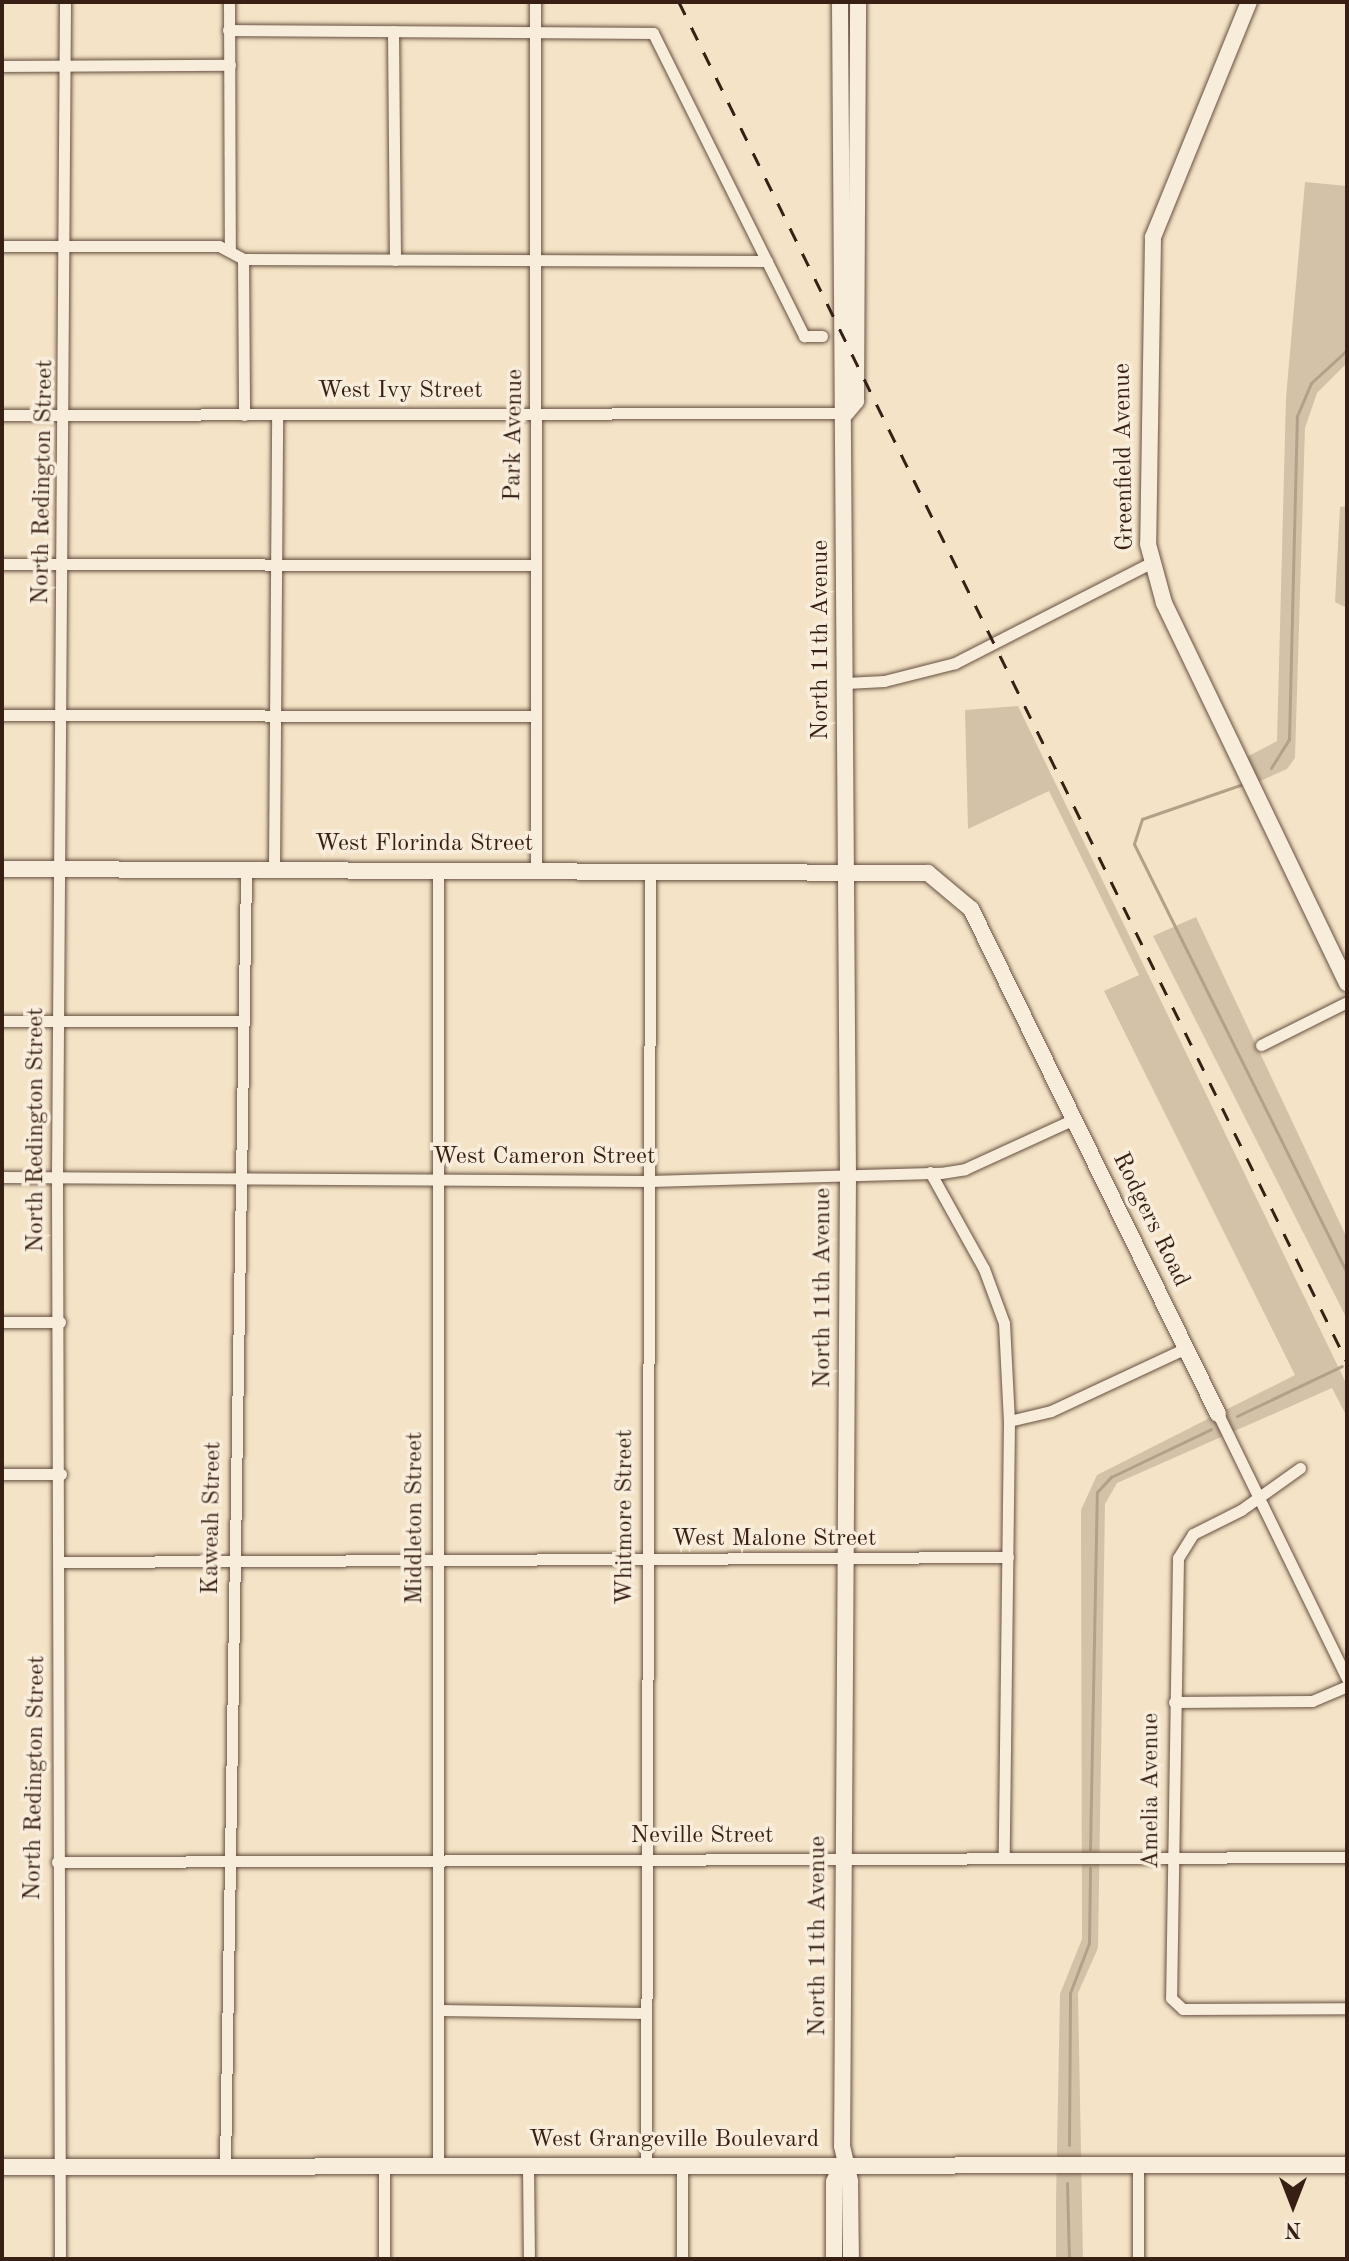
<!DOCTYPE html>
<style>
body{margin:0}
#map{position:relative;width:1349px;height:2261px;overflow:hidden;background:#f4e3c6;font-family:"Old Standard TT",serif}
div>[style]{position:absolute}
[style*='--x']{left:calc(var(--x)*1px);top:calc(var(--y)*1px);width:calc(var(--w)*1px);rotate:calc(var(--a)*1deg)}
.green>*{inset:0;background:#d4c2a8}
.stream>*{height:3px;margin:-1.5px;padding:0 1.5px;transform-origin:1.5px;border-radius:1.5px;background:#b4a089}
.roads{filter:drop-shadow(0 0 2px #665040) drop-shadow(0 0 2px #665040)}
.street>*{height:11px;margin:-5.5px;padding:0 5.5px;transform-origin:5.5px;border-radius:5.5px;background:#f8edda}
.secondary>*{height:16px;margin:-8px;padding:0 8px;transform-origin:8px;border-radius:8px;background:#f8edda}
.rail>*{height:3px;margin-top:-1.5px;transform-origin:0;background:repeating-linear-gradient(90deg,#371f14 0 14px,transparent 0 28px)}
span{translate:-50% -50%;white-space:nowrap;text-align:center;line-height:1.15;-webkit-text-stroke:7px #f8edda;paint-order:stroke}
.street-label{font-size:24px;color:#371f14}
.frame{position:absolute;inset:0;border:4px solid #371f14;pointer-events:none}
.north{position:absolute;left:1253px;top:2165px;width:80px;height:80px;-webkit-text-stroke:6px #f8edda;paint-order:stroke;rotate:180deg;font-size:22px;font-weight:700;line-height:32px;text-align:center;color:#371f14}
.north::after{content:'';display:block;margin:auto;width:28px;height:36px;background:#371f14;clip-path:polygon(50% 0,100% 100%,50% 72%,0 100%)}
</style>
<div id="map">
<div class="green">
<div style="clip-path:polygon(1305px 182px,1347px 186px,1347px 363px,1317px 393px,1305px 428px,1295px 758px,1287px 769px,1251px 785px,1239px 761px,1277px 741px,1286px 398px)"></div>
<div style="clip-path:polygon(1347px 506px,1347px 608px,1335px 602px,1340px 507px)"></div>
<div style="clip-path:polygon(1018px 706px,1347px 1385px,1347px 1417px,1332px 1388px,1117px 1483px,1105px 1504px,1098px 1948px,1078px 1993px,1083px 2259px,1056px 2259px,1056px 2200px,1060px 1994px,1082px 1939px,1081px 1510px,1097px 1475px,1295px 1375px,1104px 991px,1139px 975px,1049px 791px,968px 829px,965px 710px)"></div>
<div style="clip-path:polygon(1196px 917px,1347px 1238px,1347px 1319px,1153px 936px)"></div>
</div>
<div class="stream">
<div style="--x:1271;--y:768;--w:34;--a:-58"></div>
<div style="--x:1289;--y:739;--w:323;--a:-88.6"></div>
<div style="--x:1297;--y:416;--w:36;--a:-67"></div>
<div style="--x:1311;--y:383;--w:49;--a:-42.5"></div>
<div style="--x:1243;--y:784;--w:107;--a:160.9"></div>
<div style="--x:1142;--y:819;--w:26;--a:108"></div>
<div style="--x:1134;--y:844;--w:479;--a:63.6"></div>
<div style="--x:1237;--y:1416;--w:116;--a:-25.5"></div>
<div style="--x:1090;--y:1849;--w:357;--a:-88.9"></div>
<div style="--x:1097;--y:1492;--w:21;--a:-47"></div>
<div style="--x:1111;--y:1477;--w:111;--a:-25.6"></div>
<div style="--x:1069;--y:2145;--w:152;--a:-89.6"></div>
<div style="--x:1070;--y:1993;--w:53;--a:-69.2"></div>
<div style="--x:1089;--y:1943;--w:75;--a:-89.2"></div>
<div style="--x:1067;--y:2183;--w:76;--a:88.5"></div>
</div>
<div class="roads">
<div class="street">
<div style="--x:229;--y:2;--w:246;--a:89.8"></div>
<div style="--x:535;--y:2;--w:867;--a:89.93"></div>
<div style="--x:228;--y:30;--w:425;--a:0.4"></div>
<div style="--x:653;--y:33;--w:339;--a:63.5"></div>
<div style="--x:804;--y:336;--w:18;--a:0"></div>
<div style="--x:393;--y:31;--w:229;--a:89.5"></div>
<div style="--x:2;--y:66;--w:228;--a:-0.3"></div>
<div style="--x:2;--y:246;--w:217;--a:0"></div>
<div style="--x:219;--y:246;--w:27;--a:28"></div>
<div style="--x:243;--y:259;--w:524;--a:0.22"></div>
<div style="--x:243;--y:259;--w:156;--a:89.6"></div>
<div style="--x:2;--y:415;--w:844;--a:-0.14"></div>
<div style="--x:2;--y:564;--w:533;--a:0.11"></div>
<div style="--x:846;--y:683;--w:38;--a:-3"></div>
<div style="--x:884;--y:681;--w:73;--a:-14.2"></div>
<div style="--x:955;--y:663;--w:219;--a:-27.1"></div>
<div style="--x:2;--y:715;--w:534;--a:0.11"></div>
<div style="--x:274;--y:869;--w:455;--a:-89.6"></div>
<div style="--x:2;--y:1021;--w:241;--a:0"></div>
<div style="--x:1261;--y:1045;--w:96;--a:-26.6"></div>
<div style="--x:930;--y:1172;--w:111;--a:60.9"></div>
<div style="--x:984;--y:1269;--w:58;--a:69.7"></div>
<div style="--x:1004;--y:1323;--w:98;--a:87.1"></div>
<div style="--x:1009;--y:1421;--w:436;--a:90.7"></div>
<div style="--x:2;--y:1177;--w:647;--a:0.35"></div>
<div style="--x:649;--y:1181;--w:292;--a:-1.6"></div>
<div style="--x:941;--y:1173;--w:24;--a:-9"></div>
<div style="--x:965;--y:1169;--w:120;--a:-24.6"></div>
<div style="--x:2;--y:1322;--w:58;--a:0"></div>
<div style="--x:1218;--y:1414;--w:294;--a:64"></div>
<div style="--x:1009;--y:1421;--w:43;--a:-13.4"></div>
<div style="--x:1051;--y:1411;--w:149;--a:-25"></div>
<div style="--x:1300;--y:1468;--w:72;--a:144.6"></div>
<div style="--x:1241;--y:1510;--w:54;--a:153.4"></div>
<div style="--x:1193;--y:1534;--w:28;--a:122"></div>
<div style="--x:1178;--y:1558;--w:440;--a:90.9"></div>
<div style="--x:1171;--y:1998;--w:16;--a:43"></div>
<div style="--x:1183;--y:2009;--w:164;--a:-0.3"></div>
<div style="--x:2;--y:1474;--w:59;--a:0"></div>
<div style="--x:61;--y:1562;--w:947;--a:-0.3"></div>
<div style="--x:1174;--y:1702;--w:138;--a:-0.4"></div>
<div style="--x:1312;--y:1701;--w:38;--a:-23"></div>
<div style="--x:57;--y:1862;--w:1290;--a:-0.22"></div>
<div style="--x:438;--y:2010;--w:208;--a:0.8"></div>
<div style="--x:646;--y:2165;--w:1295;--a:-89.82"></div>
<div style="--x:438;--y:2166;--w:1297;--a:-90"></div>
<div style="--x:528;--y:2166;--w:93;--a:89.4"></div>
<div style="--x:225;--y:2167;--w:1298;--a:-89.07"></div>
<div style="--x:60;--y:2259;--w:1082;--a:-90.16"></div>
<div style="--x:57;--y:1177;--w:1175;--a:-89.61"></div>
<div style="--x:384;--y:2259;--w:92;--a:-90"></div>
<div style="--x:682;--y:2259;--w:94;--a:-90"></div>
<div style="--x:1138;--y:2259;--w:93;--a:-90"></div>
</div>
<div class="secondary">
<div style="--x:840;--y:2;--w:1173;--a:89.61"></div>
<div style="--x:848;--y:1175;--w:971;--a:90.35"></div>
<div style="--x:842;--y:2146;--w:37;--a:77"></div>
<div style="--x:850;--y:2182;--w:77;--a:89.3"></div>
<div style="--x:1249;--y:2;--w:254;--a:112.2"></div>
<div style="--x:1153;--y:237;--w:307;--a:90.9"></div>
<div style="--x:1148;--y:544;--w:61;--a:74.8"></div>
<div style="--x:1164;--y:603;--w:422;--a:64.3"></div>
<div style="--x:846;--y:413;--w:16;--a:-50"></div>
<div style="--x:856;--y:401;--w:399;--a:-89.7"></div>
<div style="--x:2;--y:869;--w:926;--a:0.25"></div>
<div style="--x:928;--y:873;--w:56;--a:39.9"></div>
<div style="--x:971;--y:909;--w:562;--a:63.94"></div>
<div style="--x:2;--y:2167;--w:1345;--a:-0.09"></div>
<div style="--x:834;--y:2259;--w:77;--a:-90"></div>
<div style="--x:834;--y:2182;--w:20;--a:-66"></div>
</div>
</div>
<div class="rail">
<div style="--x:679;--y:2;--w:1515;--a:63.84"></div>
</div>
<div class="street-label">
<span style="left:400px;top:392px">West Ivy Street</span>
<span style="left:515px;top:435px;rotate:-89deg">Park Avenue</span>
<span style="left:1125px;top:457px;rotate:-91deg">Greenfield Avenue</span>
<span style="left:44px;top:482px;rotate:-89deg">North Redington Street</span>
<span style="left:822px;top:640px;rotate:-90deg">North 11th Avenue</span>
<span style="left:424px;top:845px">West Florinda Street</span>
<span style="left:37px;top:1130px;rotate:-90deg">North Redington Street</span>
<span style="left:544px;top:1158px">West Cameron Street</span>
<span style="left:1150px;top:1220px;rotate:64deg">Rodgers Road</span>
<span style="left:824px;top:1288px;rotate:-90deg">North 11th Avenue</span>
<span style="left:626px;top:1517px;rotate:-90deg">Whitmore Street</span>
<span style="left:213px;top:1518px;rotate:-89deg">Kaweah Street</span>
<span style="left:416px;top:1518px;rotate:-90deg">Middleton Street</span>
<span style="left:774px;top:1540px">West Malone Street</span>
<span style="left:36px;top:1778px;rotate:-89deg">North Redington Street</span>
<span style="left:1152px;top:1791px;rotate:-90deg">Amelia Avenue</span>
<span style="left:702px;top:1837px">Neville Street</span>
<span style="left:819px;top:1936px;rotate:-90deg">North 11th Avenue</span>
<span style="left:674px;top:2141px">West Grangeville Boulevard</span>
</div>
<div class="frame"></div>
<div class="north">N</div>
</div>
